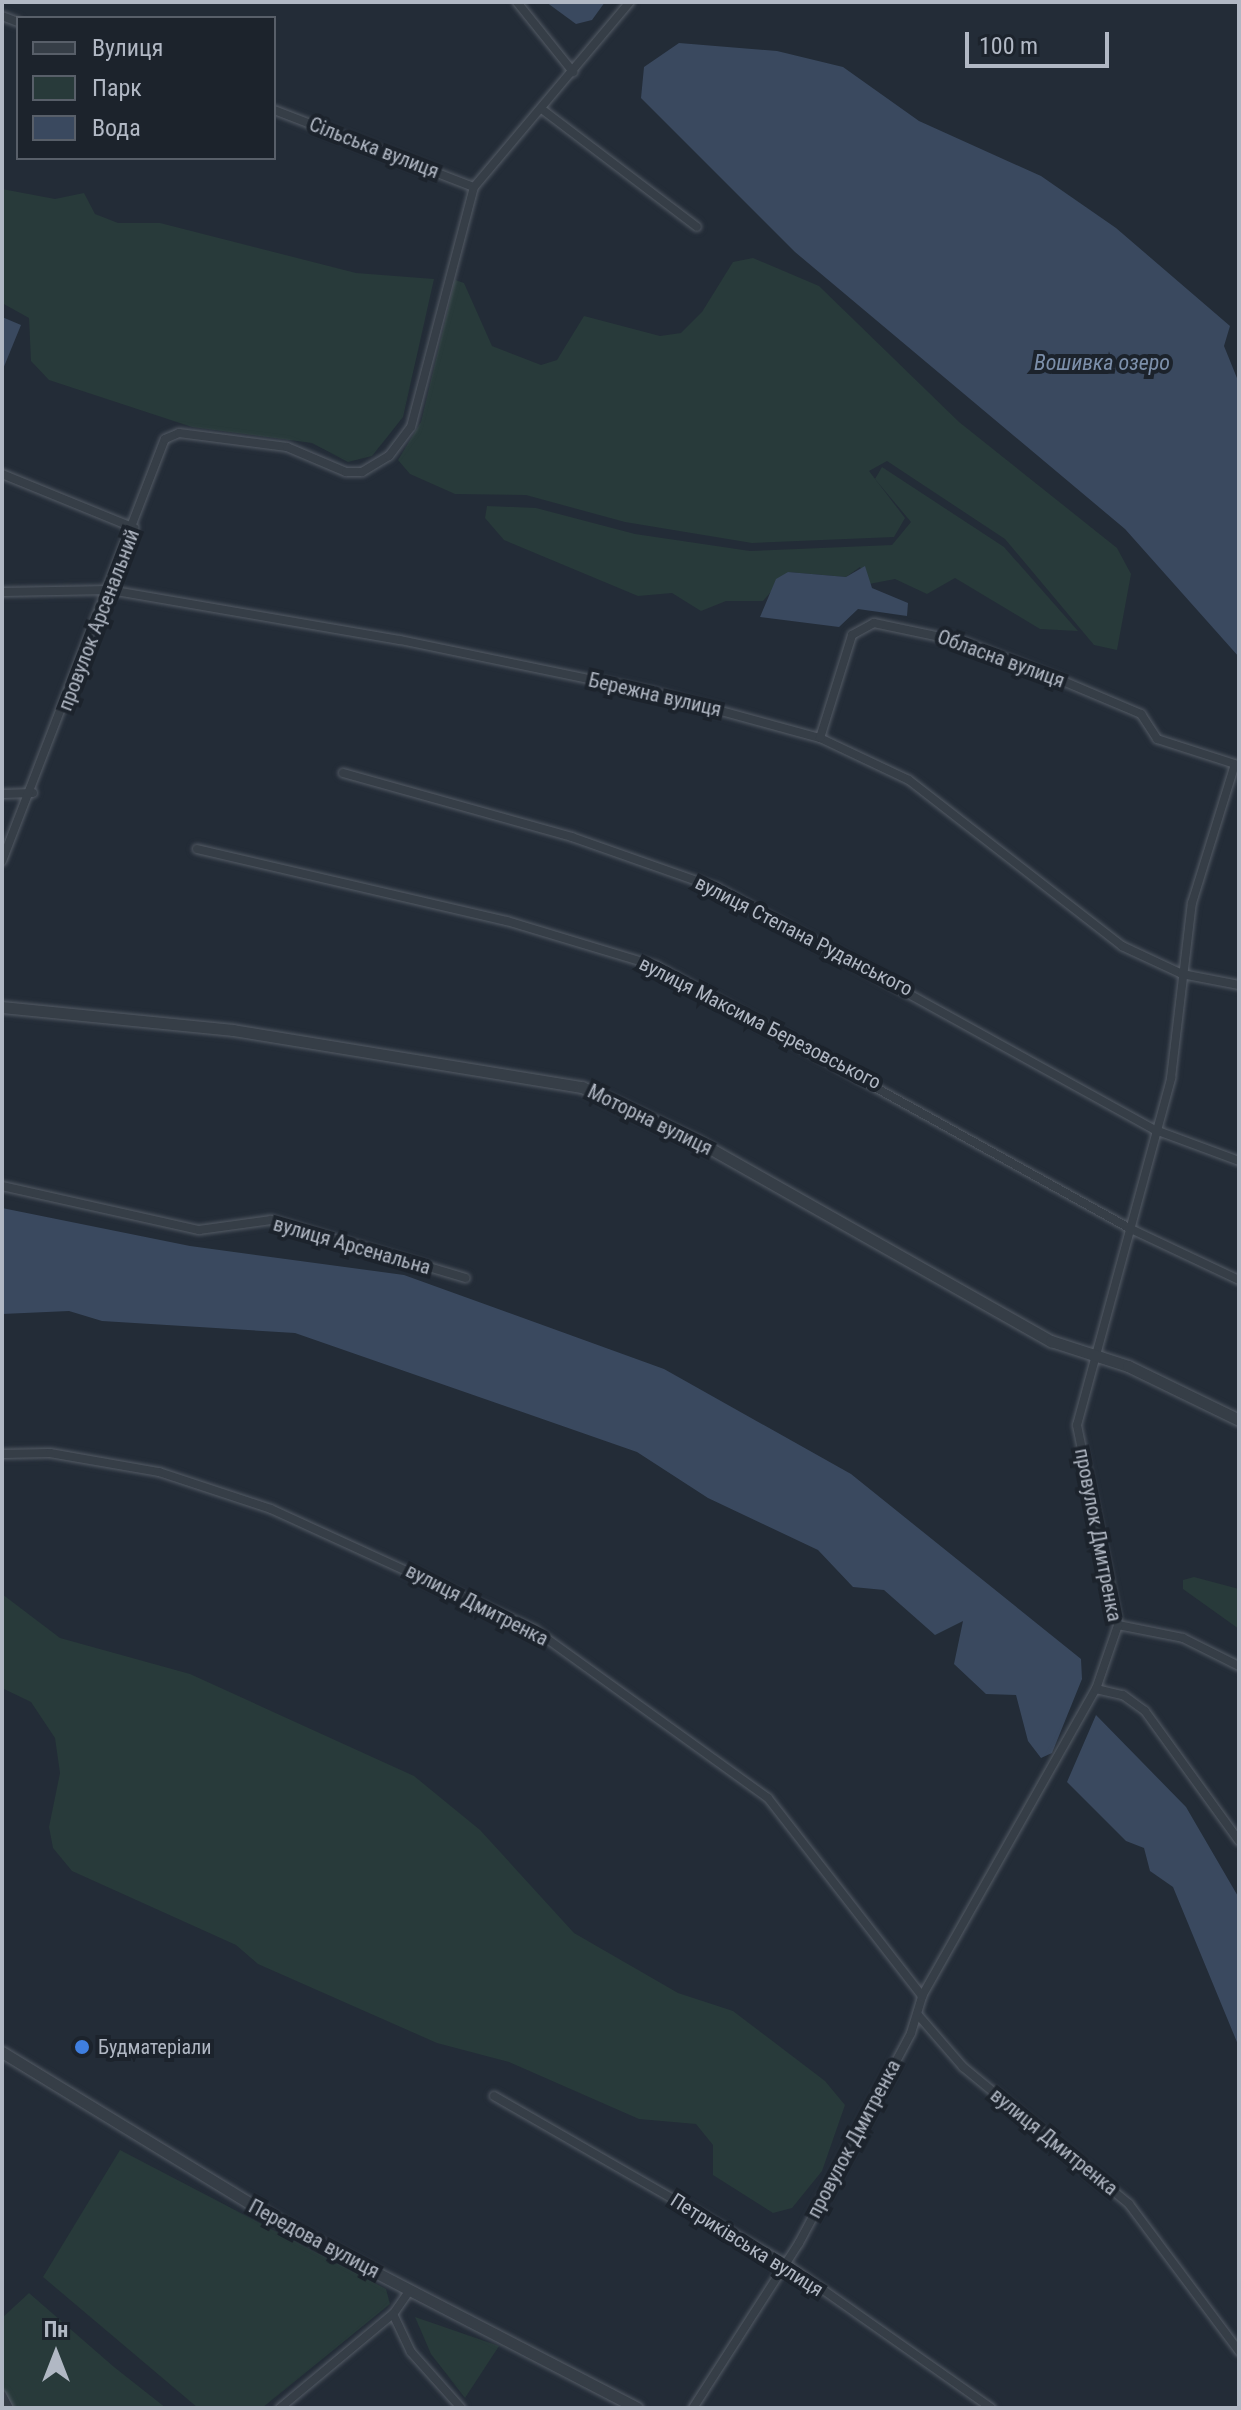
<!DOCTYPE html>
<meta charset="utf-8">
<style>
body{margin:0}
#map{position:relative;width:1241px;height:2410px;overflow:hidden;background:#232c37;font-family:"Roboto Condensed",sans-serif}
div>[style]{position:absolute}
[style*='--x']{left:calc(var(--x)*1px);top:calc(var(--y)*1px);width:calc(var(--w)*1px);rotate:calc(var(--a)*1deg)}
.green>*{inset:0;background:#283a3a}
.water>*{inset:0;background:#3a495f}
.roads{filter:drop-shadow(0 0 2px #545b65) drop-shadow(0 0 2px #545b65)}
.minor>*{height:8px;margin:-4px;padding:0 4px;transform-origin:4px;border-radius:4px;background:#363e47}
.tertiary>*{height:11px;margin:-5.5px;padding:0 5.5px;transform-origin:5.5px;border-radius:5.5px;background:#363e47}
.dots>*{width:22px;height:22px;translate:-50% -50%;box-sizing:border-box;border:4px solid #1c232c;border-radius:50%}
span{translate:-50% -50%;white-space:nowrap;text-align:center;line-height:1.15;-webkit-text-stroke:8px #1c232c;paint-order:stroke}
.street-label{font-size:20px;color:#b1b8c4}
.poi-label{font-size:20px;color:#b1b8c4}
.left{translate:0 -50%;text-align:left}
.water-label{font-size:22px;color:#7c8faa;font-style:italic}
.frame{position:absolute;inset:0;border:4px solid #b1b8c4;pointer-events:none}
.legend{position:absolute;left:16px;top:16px;width:260px;height:144px;box-sizing:border-box;background:#1c232c;border:2px solid #585f69;margin:0;padding:10px 14px;list-style:none;font-size:24px;color:#b1b8c4}
.legend li{display:flex;align-items:center;gap:16px;height:40px}
.legend b{width:40px;border:2px solid #585f69}
.north{position:absolute;left:16px;top:2314px;width:80px;height:80px;-webkit-text-stroke:6px #1c232c;paint-order:stroke;rotate:0deg;font-size:22px;font-weight:700;line-height:32px;text-align:center;color:#b1b8c4}
.north::after{content:'';display:block;margin:auto;width:28px;height:36px;background:#b1b8c4;clip-path:polygon(50% 0,100% 100%,50% 72%,0 100%)}
.scale{position:absolute;left:965px;top:32px;width:144px;height:36px;box-sizing:border-box;border:4px solid #b1b8c4;border-top:0;padding-left:10px;font-size:24px;line-height:28px;white-space:nowrap;color:#b1b8c4;-webkit-text-stroke:6px #1c232c;paint-order:stroke}
</style>
<div id="map">
<div class="green">
<div style="clip-path:polygon(2px 189px,55px 199px,84px 193px,95px 214px,118px 223px,160px 223px,356px 273px,434px 279px,403px 417px,372px 456px,348px 462px,312px 443px,192px 427px,49px 380px,31px 361px,29px 318px,2px 303px)"></div>
<div style="clip-path:polygon(753px 258px,819px 286px,959px 422px,1117px 548px,1131px 574px,1117px 650px,1094px 645px,1005px 539px,887px 461px,869px 471px,905px 518px,894px 537px,752px 543px,625px 522px,526px 495px,455px 494px,410px 474px,398px 460px,421px 422px,455px 280px,464px 283px,492px 346px,541px 365px,557px 360px,584px 316px,660px 336px,681px 333px,702px 312px,733px 262px)"></div>
<div style="clip-path:polygon(882px 467px,1004px 547px,1078px 631px,1040px 629px,955px 578px,927px 594px,895px 579px,869px 584px,860px 567px,846px 577px,788px 572px,763px 601px,726px 601px,701px 611px,672px 593px,638px 596px,504px 540px,485px 518px,487px 506px,536px 508px,635px 534px,750px 551px,892px 545px,911px 522px,875px 479px)"></div>
<div style="clip-path:polygon(1194px 1577px,1239px 1589px,1239px 1629px,1183px 1589px,1183px 1580px)"></div>
<div style="clip-path:polygon(2px 1594px,60px 1638px,190px 1674px,414px 1776px,480px 1830px,574px 1933px,678px 1993px,733px 2011px,825px 2081px,845px 2105px,822px 2171px,792px 2208px,773px 2213px,713px 2175px,713px 2145px,696px 2124px,639px 2119px,509px 2062px,437px 2043px,258px 1964px,236px 1945px,72px 1871px,53px 1848px,49px 1827px,60px 1773px,55px 1738px,31px 1702px,2px 1688px)"></div>
<div style="clip-path:polygon(120px 2150px,386px 2289px,390px 2304px,262px 2408px,198px 2408px,43px 2277px)"></div>
<div style="clip-path:polygon(29px 2293px,114px 2367px,166px 2408px,13px 2408px,2px 2387px,2px 2318px)"></div>
<div style="clip-path:polygon(415px 2317px,499px 2346px,465px 2398px,431px 2354px)"></div>
</div>
<div class="water">
<div style="clip-path:polygon(546px 2px,605px 2px,592px 20px,576px 24px)"></div>
<div style="clip-path:polygon(679px 43px,777px 51px,843px 67px,919px 121px,1041px 176px,1116px 228px,1230px 326px,1224px 346px,1239px 383px,1239px 657px,1125px 529px,795px 252px,641px 98px,644px 67px)"></div>
<div style="clip-path:polygon(2px 317px,21px 325px,3px 369px,2px 368px)"></div>
<div style="clip-path:polygon(865px 566px,872px 588px,908px 603px,907px 616px,858px 609px,839px 627px,760px 617px,776px 579px,788px 572px,846px 577px)"></div>
<div style="clip-path:polygon(2px 1208px,190px 1246px,404px 1275px,664px 1369px,851px 1474px,1081px 1659px,1082px 1679px,1052px 1753px,1041px 1758px,1028px 1741px,1016px 1695px,986px 1694px,954px 1664px,963px 1621px,935px 1635px,884px 1590px,853px 1587px,818px 1550px,708px 1498px,637px 1452px,295px 1333px,102px 1321px,69px 1311px,2px 1314px)"></div>
<div style="clip-path:polygon(1096px 1715px,1186px 1807px,1239px 1898px,1239px 2047px,1173px 1887px,1150px 1871px,1144px 1848px,1126px 1841px,1067px 1782px)"></div>
</div>
<div class="roads">
<div class="minor">
<div style="--x:517;--y:2;--w:90;--a:51.3"></div>
<div style="--x:2;--y:16;--w:17;--a:21"></div>
<div style="--x:274;--y:110;--w:214;--a:21.1"></div>
<div style="--x:543;--y:110;--w:193;--a:37.2"></div>
<div style="--x:2;--y:474;--w:143;--a:22.2"></div>
<div style="--x:2;--y:592;--w:108;--a:-1.1"></div>
<div style="--x:110;--y:590;--w:294;--a:9.8"></div>
<div style="--x:400;--y:640;--w:260;--a:11.7"></div>
<div style="--x:655;--y:693;--w:171;--a:15.3"></div>
<div style="--x:820;--y:738;--w:98;--a:25.3"></div>
<div style="--x:909;--y:780;--w:270;--a:37.9"></div>
<div style="--x:1122;--y:946;--w:66;--a:25"></div>
<div style="--x:1182;--y:974;--w:58;--a:10.9"></div>
<div style="--x:820;--y:738;--w:108;--a:-72.7"></div>
<div style="--x:852;--y:635;--w:25;--a:-29"></div>
<div style="--x:874;--y:623;--w:92;--a:11.9"></div>
<div style="--x:964;--y:642;--w:106;--a:21.5"></div>
<div style="--x:1063;--y:681;--w:85;--a:22.9"></div>
<div style="--x:1141;--y:714;--w:30;--a:57"></div>
<div style="--x:1157;--y:739;--w:85;--a:17.8"></div>
<div style="--x:343;--y:773;--w:238;--a:15.6"></div>
<div style="--x:572;--y:837;--w:154;--a:19.4"></div>
<div style="--x:717;--y:888;--w:500;--a:28.92"></div>
<div style="--x:1155;--y:1130;--w:90;--a:20.3"></div>
<div style="--x:2;--y:794;--w:31;--a:-2"></div>
<div style="--x:197;--y:849;--w:318;--a:13.1"></div>
<div style="--x:507;--y:921;--w:156;--a:16.8"></div>
<div style="--x:656;--y:966;--w:541;--a:28.98"></div>
<div style="--x:1129;--y:1228;--w:122;--a:25.3"></div>
<div style="--x:2;--y:861;--w:452;--a:-68.9"></div>
<div style="--x:165;--y:439;--w:15;--a:-23"></div>
<div style="--x:179;--y:433;--w:109;--a:7.4"></div>
<div style="--x:287;--y:447;--w:64;--a:23"></div>
<div style="--x:346;--y:472;--w:16;--a:0"></div>
<div style="--x:362;--y:472;--w:31;--a:-31"></div>
<div style="--x:389;--y:456;--w:36;--a:-53"></div>
<div style="--x:411;--y:427;--w:248;--a:-75.3"></div>
<div style="--x:474;--y:187;--w:242;--a:-49.9"></div>
<div style="--x:2;--y:1186;--w:202;--a:12.6"></div>
<div style="--x:199;--y:1230;--w:73;--a:-7.9"></div>
<div style="--x:271;--y:1220;--w:203;--a:16.6"></div>
<div style="--x:2;--y:1454;--w:48;--a:-1.2"></div>
<div style="--x:50;--y:1453;--w:111;--a:9.9"></div>
<div style="--x:159;--y:1472;--w:118;--a:18.3"></div>
<div style="--x:271;--y:1509;--w:290;--a:24.6"></div>
<div style="--x:535;--y:1630;--w:287;--a:35.8"></div>
<div style="--x:768;--y:1798;--w:251;--a:52.1"></div>
<div style="--x:1118;--y:1625;--w:66;--a:11.3"></div>
<div style="--x:1183;--y:1638;--w:63;--a:26.6"></div>
<div style="--x:1096;--y:1689;--w:28;--a:13"></div>
<div style="--x:1123;--y:1695;--w:27;--a:36"></div>
<div style="--x:1145;--y:1711;--w:160;--a:54.1"></div>
<div style="--x:918;--y:2015;--w:69;--a:49.1"></div>
<div style="--x:963;--y:2067;--w:215;--a:39.5"></div>
<div style="--x:1129;--y:2204;--w:184;--a:53.2"></div>
<div style="--x:494;--y:2096;--w:336;--a:29.9"></div>
<div style="--x:785;--y:2263;--w:252;--a:35.1"></div>
<div style="--x:410;--y:2290;--w:29;--a:125"></div>
<div style="--x:393;--y:2314;--w:42;--a:64.7"></div>
<div style="--x:411;--y:2352;--w:75;--a:48.2"></div>
<div style="--x:2;--y:2395;--w:15;--a:62"></div>
<div style="--x:280;--y:2408;--w:147;--a:-39.8"></div>
<div style="--x:693;--y:2408;--w:196;--a:-57.3"></div>
<div style="--x:799;--y:2243;--w:238;--a:-61.9"></div>
<div style="--x:911;--y:2033;--w:39;--a:-73"></div>
<div style="--x:922;--y:1996;--w:353;--a:-60.5"></div>
<div style="--x:1096;--y:1689;--w:68;--a:-71"></div>
<div style="--x:1118;--y:1625;--w:204;--a:-101.6"></div>
<div style="--x:1077;--y:1425;--w:360;--a:-74.8"></div>
<div style="--x:1171;--y:1078;--w:176;--a:-83.2"></div>
<div style="--x:1192;--y:903;--w:145;--a:-72.8"></div>
</div>
<div class="tertiary">
<div style="--x:2;--y:1007;--w:232;--a:5.7"></div>
<div style="--x:233;--y:1030;--w:354;--a:9.3"></div>
<div style="--x:582;--y:1087;--w:127;--a:25.2"></div>
<div style="--x:697;--y:1141;--w:407;--a:29.5"></div>
<div style="--x:1051;--y:1341;--w:81;--a:18"></div>
<div style="--x:1128;--y:1366;--w:123;--a:25.9"></div>
<div style="--x:2;--y:2052;--w:338;--a:31.4"></div>
<div style="--x:290;--y:2228;--w:391;--a:27.4"></div>
</div>
</div>
<div class="dots">
<div style="left:82px;top:2047px;background:#3f7fe0"></div>
</div>
<div class="street-label">
<span style="left:374px;top:148px;rotate:21deg">Сільська вулиця</span>
<span style="left:99px;top:620px;rotate:-69deg">провулок Арсенальний</span>
<span style="left:1001px;top:659px;rotate:20deg">Обласна вулиця</span>
<span style="left:655px;top:695px;rotate:13deg">Бережна вулиця</span>
<span style="left:804px;top:936px;rotate:27deg">вулиця Степана Руданського</span>
<span style="left:760px;top:1023px;rotate:27deg">вулиця Максима Березовського</span>
<span style="left:650px;top:1120px;rotate:26deg">Моторна вулиця</span>
<span style="left:352px;top:1246px;rotate:16deg">вулиця Арсенальна</span>
<span style="left:1098px;top:1535px;rotate:79deg">провулок Дмитренка</span>
<span style="left:477px;top:1605px;rotate:27deg">вулиця Дмитренка</span>
<span style="left:854px;top:2139px;rotate:-62deg">провулок Дмитренка</span>
<span style="left:1054px;top:2142px;rotate:39deg">вулиця Дмитренка</span>
<span style="left:314px;top:2239px;rotate:28deg">Передова вулиця</span>
<span style="left:747px;top:2245px;rotate:32deg">Петриківська вулиця</span>
</div>
<div class="poi-label">
<span class="left" style="left:98px;top:2047px">Будматеріали</span>
</div>
<div class="water-label">
<span style="left:1102px;top:363px">Вошивка озеро</span>
</div>
<div class="frame"></div>
<ul class="legend">
<li><b style="height:10px;background:#363e47"></b>Вулиця</li>
<li><b style="height:22px;background:#283a3a"></b>Парк</li>
<li><b style="height:22px;background:#3a495f"></b>Вода</li>
</ul>
<div class="north">Пн</div>
<div class="scale">100 m</div>
</div>
